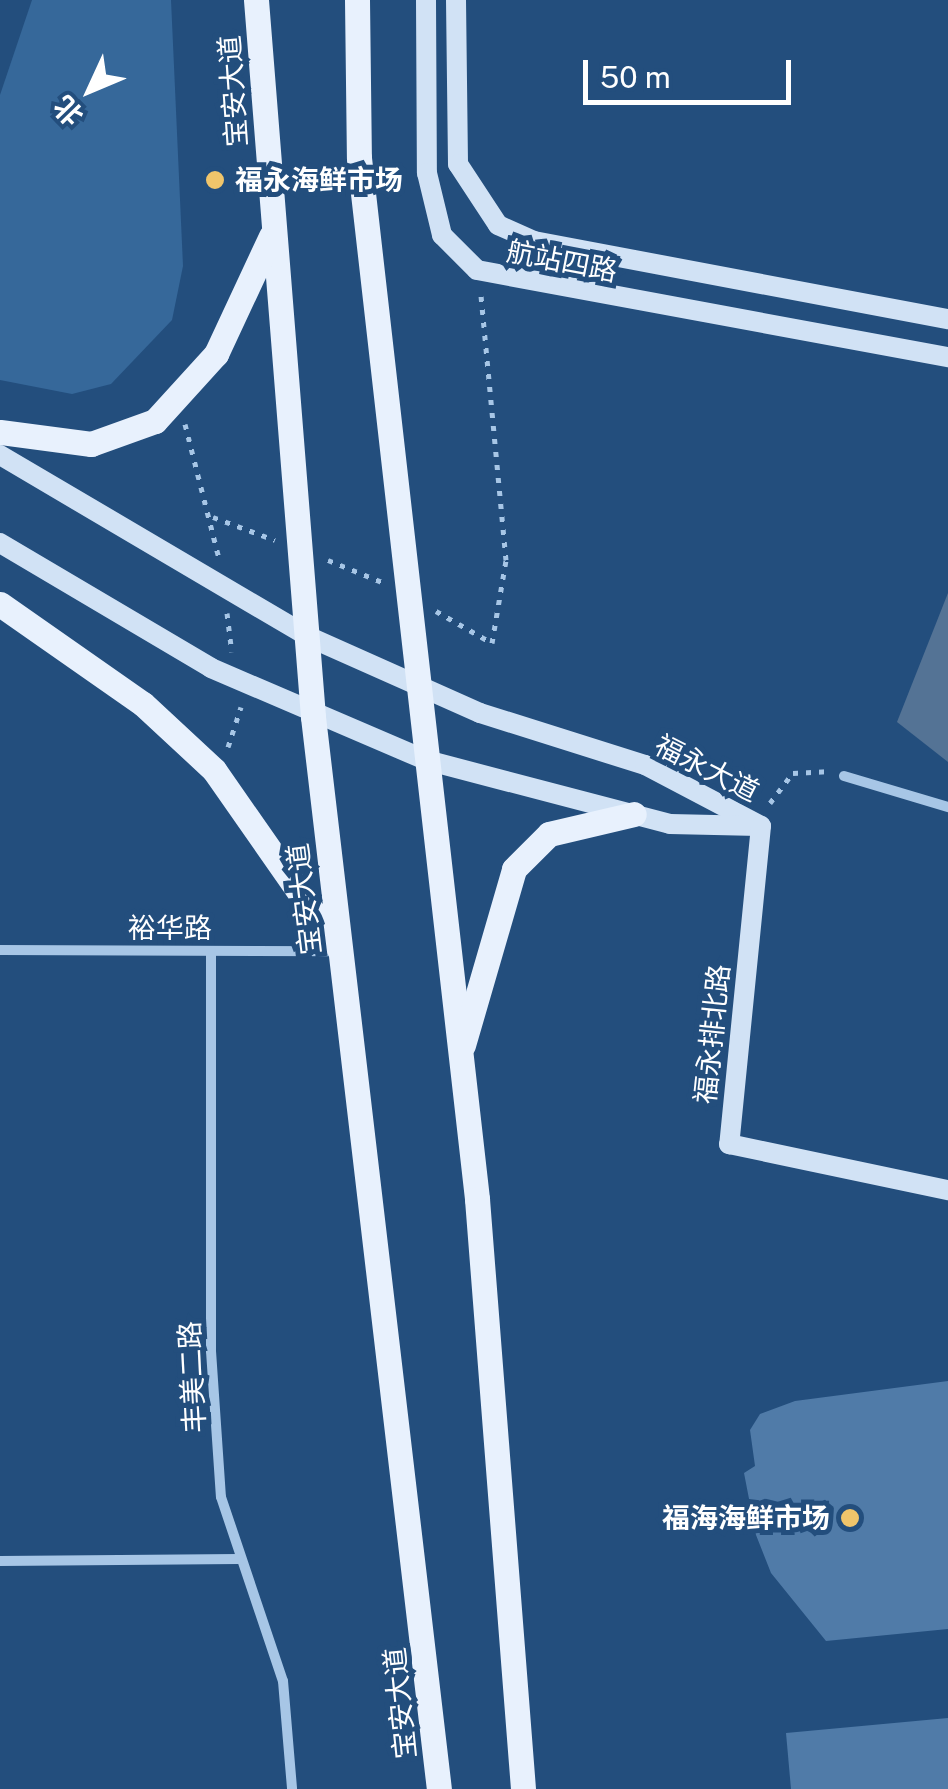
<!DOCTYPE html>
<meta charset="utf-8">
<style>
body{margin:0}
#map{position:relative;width:948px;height:1789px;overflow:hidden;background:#234e7d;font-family:"Public Sans","Noto Sans SC",sans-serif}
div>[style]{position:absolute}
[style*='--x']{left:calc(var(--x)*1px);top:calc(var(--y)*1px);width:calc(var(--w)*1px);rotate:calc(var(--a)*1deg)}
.green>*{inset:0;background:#36689a}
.water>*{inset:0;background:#547395}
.building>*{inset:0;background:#507ba8}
.path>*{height:5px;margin-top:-2.5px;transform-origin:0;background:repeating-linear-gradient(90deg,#a7c6e6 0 5px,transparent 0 13px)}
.street>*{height:10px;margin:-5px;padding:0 5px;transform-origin:5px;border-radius:5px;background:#a7c6e6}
.secondary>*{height:20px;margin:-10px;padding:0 10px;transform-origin:10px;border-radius:10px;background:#d1e2f5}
.primary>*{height:25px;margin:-12.5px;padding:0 12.5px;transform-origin:12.5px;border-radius:12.5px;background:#e8f1fd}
.dots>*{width:28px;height:28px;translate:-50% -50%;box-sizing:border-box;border:5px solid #234e7d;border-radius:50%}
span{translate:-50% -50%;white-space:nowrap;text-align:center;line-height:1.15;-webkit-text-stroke:10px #234e7d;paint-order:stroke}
.street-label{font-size:28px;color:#fff}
.poi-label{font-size:28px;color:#fff;font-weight:700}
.left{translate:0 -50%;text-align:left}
.right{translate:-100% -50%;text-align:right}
.north{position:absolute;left:40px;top:40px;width:100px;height:100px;-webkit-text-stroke:8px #234e7d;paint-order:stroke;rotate:226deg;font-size:28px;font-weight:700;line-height:40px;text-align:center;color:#fff}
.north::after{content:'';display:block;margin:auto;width:35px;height:45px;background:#fff;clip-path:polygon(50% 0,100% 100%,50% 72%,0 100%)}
.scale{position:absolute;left:583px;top:60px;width:208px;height:45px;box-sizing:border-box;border:5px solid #fff;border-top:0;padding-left:12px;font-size:30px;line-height:35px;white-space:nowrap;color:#fff;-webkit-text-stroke:8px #234e7d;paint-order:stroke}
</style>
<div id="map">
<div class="green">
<div style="clip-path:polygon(32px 0,171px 0,183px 266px,172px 320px,111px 384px,72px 394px,0 380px,0 95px)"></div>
</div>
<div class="water">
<div style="clip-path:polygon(948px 593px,948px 762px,897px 722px)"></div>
</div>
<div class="building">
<div style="clip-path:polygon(948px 1381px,948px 1629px,826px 1641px,771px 1573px,756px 1535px,744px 1473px,755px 1466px,750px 1430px,760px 1414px,795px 1401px)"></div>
<div style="clip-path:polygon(948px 1718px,948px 1789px,791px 1789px,786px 1733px)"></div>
</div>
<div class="path">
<div style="--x:185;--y:424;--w:138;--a:75.8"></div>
<div style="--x:213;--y:517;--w:66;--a:20.4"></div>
<div style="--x:328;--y:560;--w:58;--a:22.2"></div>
<div style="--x:436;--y:611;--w:64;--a:29.7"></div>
<div style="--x:492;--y:643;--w:84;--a:-80.4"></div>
<div style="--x:506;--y:560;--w:265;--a:-95.4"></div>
<div style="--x:227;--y:613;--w:39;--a:83"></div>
<div style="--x:228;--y:747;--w:42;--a:-72"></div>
<div style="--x:770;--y:803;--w:38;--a:-53"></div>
<div style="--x:793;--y:773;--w:34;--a:-3"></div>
</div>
<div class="street">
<div style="--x:844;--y:776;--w:109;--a:16.6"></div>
<div style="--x:0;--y:950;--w:335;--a:0.2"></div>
<div style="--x:211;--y:951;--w:400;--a:90"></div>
<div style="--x:211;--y:1351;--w:146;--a:86.1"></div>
<div style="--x:221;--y:1497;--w:194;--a:71.4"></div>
<div style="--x:283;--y:1681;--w:108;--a:85.2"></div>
<div style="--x:0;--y:1561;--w:239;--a:-0.5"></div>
</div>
<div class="secondary">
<div style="--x:426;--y:0;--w:173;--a:89.7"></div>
<div style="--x:427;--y:173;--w:64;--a:76.4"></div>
<div style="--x:442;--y:235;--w:49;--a:45"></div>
<div style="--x:477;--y:270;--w:479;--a:10.5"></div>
<div style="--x:456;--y:0;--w:164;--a:89.3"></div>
<div style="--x:458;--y:164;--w:73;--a:56.7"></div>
<div style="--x:498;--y:225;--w:39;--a:24"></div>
<div style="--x:534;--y:241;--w:421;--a:10.7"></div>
<div style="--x:0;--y:455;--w:356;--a:30.5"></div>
<div style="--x:307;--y:636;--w:189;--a:24"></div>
<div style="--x:480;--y:713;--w:173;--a:17.5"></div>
<div style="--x:645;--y:765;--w:131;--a:27.7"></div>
<div style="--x:0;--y:543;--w:245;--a:30.6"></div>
<div style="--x:211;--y:668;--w:234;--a:23.2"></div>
<div style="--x:426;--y:760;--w:252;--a:14.7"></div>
<div style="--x:670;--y:824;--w:89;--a:1.3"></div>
<div style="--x:761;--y:826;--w:320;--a:95.7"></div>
<div style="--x:729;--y:1144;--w:224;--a:11.9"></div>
</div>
<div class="primary">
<div style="--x:256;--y:0;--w:719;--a:85.45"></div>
<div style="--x:313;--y:717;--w:1079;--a:83.3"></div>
<div style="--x:357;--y:0;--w:158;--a:89.3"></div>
<div style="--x:359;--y:158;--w:1048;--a:83.53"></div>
<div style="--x:477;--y:1199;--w:592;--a:85.54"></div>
<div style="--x:0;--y:432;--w:92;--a:7.5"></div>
<div style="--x:91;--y:444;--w:68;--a:-19.8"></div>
<div style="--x:155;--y:421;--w:91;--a:-47.7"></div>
<div style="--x:216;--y:354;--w:130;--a:-65"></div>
<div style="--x:0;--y:604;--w:174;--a:35"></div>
<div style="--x:143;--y:704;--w:97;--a:42.9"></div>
<div style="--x:214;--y:770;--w:213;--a:55.1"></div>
<div style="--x:463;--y:1045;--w:183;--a:-73.8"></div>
<div style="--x:514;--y:869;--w:49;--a:-45"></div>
<div style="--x:549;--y:834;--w:87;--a:-13.2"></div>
</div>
<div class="dots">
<div style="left:215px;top:180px;background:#f0c56b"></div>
<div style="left:850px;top:1518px;background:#f0c56b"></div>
</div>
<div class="street-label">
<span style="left:233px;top:91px;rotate:-94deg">宝安大道</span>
<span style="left:562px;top:261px;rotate:11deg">航站四路</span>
<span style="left:707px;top:768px;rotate:27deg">福永大道</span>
<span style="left:304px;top:899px;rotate:-97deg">宝安大道</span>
<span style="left:170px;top:928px">裕华路</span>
<span style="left:712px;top:1034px;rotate:-84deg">福永排北路</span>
<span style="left:192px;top:1377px;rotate:-93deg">丰美二路</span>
<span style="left:400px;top:1703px;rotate:-96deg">宝安大道</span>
</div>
<div class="poi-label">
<span class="left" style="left:235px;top:180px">福永海鲜市场</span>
<span class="right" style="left:830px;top:1518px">福海海鲜市场</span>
</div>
<div class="north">北</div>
<div class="scale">50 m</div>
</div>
